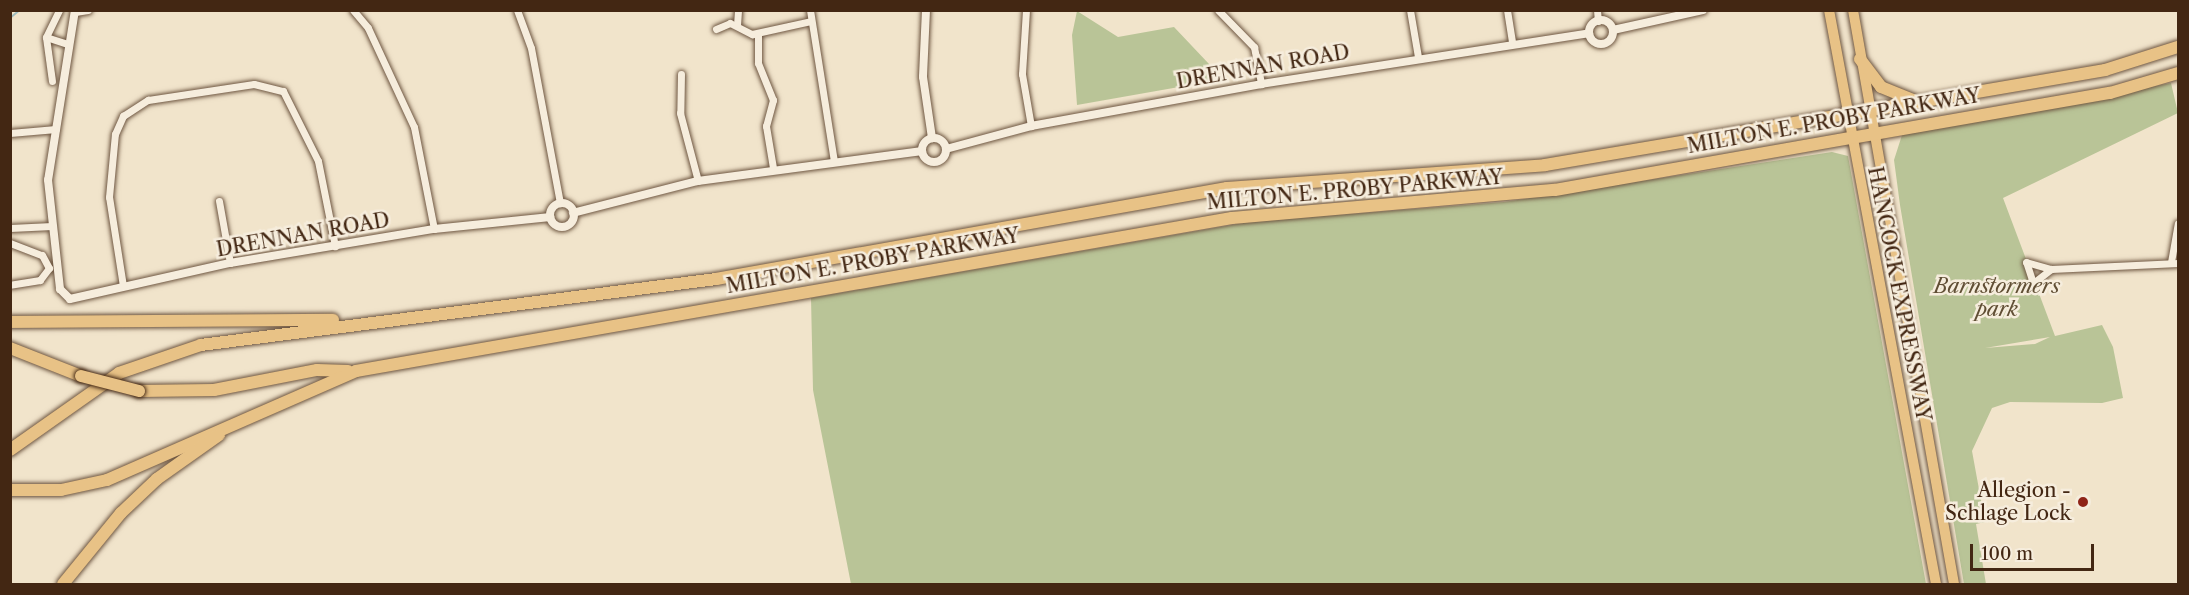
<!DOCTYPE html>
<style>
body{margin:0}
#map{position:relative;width:2189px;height:595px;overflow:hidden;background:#f1e4cb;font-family:"Libre Caslon Text",serif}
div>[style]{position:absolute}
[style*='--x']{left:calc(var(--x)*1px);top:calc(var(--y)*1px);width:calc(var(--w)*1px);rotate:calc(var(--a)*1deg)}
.green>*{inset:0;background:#b9c497}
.stream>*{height:2px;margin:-1px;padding:0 1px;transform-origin:1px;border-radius:1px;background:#9ebcbf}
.roads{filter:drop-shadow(0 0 2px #6e5641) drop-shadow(0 0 2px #6e5641)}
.minor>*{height:7px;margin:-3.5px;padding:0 3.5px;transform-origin:3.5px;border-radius:3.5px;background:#f6eddd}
.tertiary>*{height:8px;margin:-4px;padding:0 4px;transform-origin:4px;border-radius:4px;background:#f6eddd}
.tertiary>.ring{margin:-4px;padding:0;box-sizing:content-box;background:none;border:8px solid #f6eddd;border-radius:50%}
.primary>*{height:10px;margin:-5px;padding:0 5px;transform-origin:5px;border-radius:5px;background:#e8c286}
.trunk>*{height:12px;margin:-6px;padding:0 6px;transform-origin:6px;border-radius:6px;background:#e8c286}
.motorway>*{height:12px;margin:-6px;padding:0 6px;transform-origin:6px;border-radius:6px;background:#e8c286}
.bridges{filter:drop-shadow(0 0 2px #432713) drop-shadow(0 0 2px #432713)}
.motorway-bridge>*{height:12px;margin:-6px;padding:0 6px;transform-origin:6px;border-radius:6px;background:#e8c286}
.dots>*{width:16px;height:16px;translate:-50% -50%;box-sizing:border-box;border:3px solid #f6eddd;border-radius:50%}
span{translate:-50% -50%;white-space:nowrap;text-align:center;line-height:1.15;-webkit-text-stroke:5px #f6eddd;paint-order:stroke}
.street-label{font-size:20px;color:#432713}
.park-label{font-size:20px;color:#604e34;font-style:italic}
.poi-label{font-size:20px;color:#432713}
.right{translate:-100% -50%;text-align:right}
.frame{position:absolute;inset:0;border:12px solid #432713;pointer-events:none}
.scale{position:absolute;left:1970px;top:544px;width:124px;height:27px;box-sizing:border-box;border:3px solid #432713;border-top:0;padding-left:8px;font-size:18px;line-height:21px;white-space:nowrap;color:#432713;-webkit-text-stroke:4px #f6eddd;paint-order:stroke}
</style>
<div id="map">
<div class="green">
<div style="clip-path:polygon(1077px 11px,1118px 37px,1174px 27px,1209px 64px,1213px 81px,1077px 105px,1072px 35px)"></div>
<div style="clip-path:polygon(evenodd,2171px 83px,2178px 113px,2003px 198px,2055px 336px,2102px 325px,2113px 347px,2123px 398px,2102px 403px,2010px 402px,1992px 408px,1972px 451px,1985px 522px,1976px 524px,1986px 584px,1964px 584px,1900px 205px,1894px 160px,1902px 135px,2171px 83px,2050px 337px,2035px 344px,1985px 348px,2050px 337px)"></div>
<div style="clip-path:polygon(1832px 152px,1848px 156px,1926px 584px,851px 584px,813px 390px,811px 298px,1249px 222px,1504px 202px)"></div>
</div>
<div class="stream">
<div style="--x:10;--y:18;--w:13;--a:-39"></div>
</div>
<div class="roads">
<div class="minor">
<div style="--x:353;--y:10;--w:23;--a:50"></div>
<div style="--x:368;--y:28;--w:109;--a:65.1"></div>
<div style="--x:414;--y:127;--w:104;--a:78.9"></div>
<div style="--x:517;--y:10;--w:40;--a:69.8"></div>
<div style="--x:531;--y:48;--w:158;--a:79.4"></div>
<div style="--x:810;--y:10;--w:153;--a:81"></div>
<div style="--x:1026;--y:10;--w:64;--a:93.6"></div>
<div style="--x:1022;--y:74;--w:53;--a:80.2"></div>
<div style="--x:1218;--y:10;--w:52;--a:45.8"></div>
<div style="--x:1254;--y:47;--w:38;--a:79"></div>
<div style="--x:1410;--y:10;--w:48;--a:80.3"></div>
<div style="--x:1507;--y:10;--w:33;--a:81"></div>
<div style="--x:1597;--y:10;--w:11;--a:85"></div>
<div style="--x:75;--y:12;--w:13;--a:-9"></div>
<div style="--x:737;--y:25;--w:15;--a:-86"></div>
<div style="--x:716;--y:29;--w:15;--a:-23"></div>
<div style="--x:730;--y:23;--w:25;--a:27"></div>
<div style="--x:752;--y:34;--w:60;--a:-12.4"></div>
<div style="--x:758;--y:33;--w:30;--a:90"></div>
<div style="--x:758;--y:63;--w:40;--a:68"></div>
<div style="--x:773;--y:100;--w:27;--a:105"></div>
<div style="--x:766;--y:126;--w:43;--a:80.5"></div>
<div style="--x:46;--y:37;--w:23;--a:18"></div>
<div style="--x:681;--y:74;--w:39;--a:91"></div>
<div style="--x:680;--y:113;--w:70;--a:75.2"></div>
<div style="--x:52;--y:81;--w:44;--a:-97.8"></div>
<div style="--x:46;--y:37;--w:30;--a:-64"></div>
<div style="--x:10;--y:133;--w:46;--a:-5"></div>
<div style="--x:219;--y:201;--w:63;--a:79.9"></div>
<div style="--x:10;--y:228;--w:42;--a:-2.7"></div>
<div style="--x:10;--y:243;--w:34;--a:21"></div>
<div style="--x:42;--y:255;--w:15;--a:62"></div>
<div style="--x:49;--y:268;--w:15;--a:127"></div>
<div style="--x:40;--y:280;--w:30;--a:171"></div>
<div style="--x:2171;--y:262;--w:39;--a:-80"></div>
<div style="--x:2051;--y:269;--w:23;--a:142"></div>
<div style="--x:2033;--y:283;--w:22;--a:-108"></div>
<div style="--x:2026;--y:262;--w:26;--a:16"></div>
<div style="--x:2051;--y:269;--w:127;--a:-2.7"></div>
<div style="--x:123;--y:286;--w:90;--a:-98.9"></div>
<div style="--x:109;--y:197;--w:63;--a:-84.6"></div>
<div style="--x:115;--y:134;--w:20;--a:-66"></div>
<div style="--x:123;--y:116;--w:30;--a:-33"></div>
<div style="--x:148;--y:100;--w:107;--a:-8.6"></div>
<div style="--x:254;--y:84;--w:30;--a:14"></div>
<div style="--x:283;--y:91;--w:78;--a:63.4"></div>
<div style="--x:318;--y:161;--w:87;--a:78.7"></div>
</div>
<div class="tertiary">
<div style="--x:75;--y:10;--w:172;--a:99"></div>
<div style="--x:48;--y:180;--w:110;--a:83.7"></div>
<div style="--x:60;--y:289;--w:14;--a:45"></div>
<div style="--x:70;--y:299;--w:164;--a:-12.7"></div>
<div style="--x:230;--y:263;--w:207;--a:-9.5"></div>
<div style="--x:434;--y:229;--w:117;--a:-5.9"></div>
<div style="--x:926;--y:10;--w:67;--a:92.6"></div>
<div style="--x:923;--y:77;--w:62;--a:81.6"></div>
<div class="ring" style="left:1589px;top:20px;width:16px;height:16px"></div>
<div style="--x:1613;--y:30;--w:92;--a:-12.5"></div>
<div class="ring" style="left:922px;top:138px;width:16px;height:16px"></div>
<div style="--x:946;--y:149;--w:88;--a:-15.1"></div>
<div style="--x:1031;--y:126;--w:234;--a:-10.3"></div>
<div style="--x:1261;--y:84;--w:332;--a:-8.8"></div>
<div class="ring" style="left:550px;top:203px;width:16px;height:16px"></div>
<div style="--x:573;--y:213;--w:129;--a:-14.4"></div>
<div style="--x:698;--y:181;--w:226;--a:-7.6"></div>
</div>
<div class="primary">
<div style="--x:1829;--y:10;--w:584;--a:79.44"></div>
<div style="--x:1853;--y:10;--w:583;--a:80.02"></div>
</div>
<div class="trunk">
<div style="--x:1860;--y:59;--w:35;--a:53"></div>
<div style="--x:1881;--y:87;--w:38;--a:22"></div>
<div style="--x:1848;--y:114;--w:261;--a:-9.7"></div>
<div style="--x:2105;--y:70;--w:77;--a:-17.5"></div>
<div style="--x:1851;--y:138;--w:263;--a:-9.9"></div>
<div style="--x:2110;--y:93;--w:71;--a:-16.4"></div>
</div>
<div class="motorway">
<div style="--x:10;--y:322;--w:323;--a:-0.4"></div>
<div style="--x:10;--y:348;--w:76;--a:21.5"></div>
<div style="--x:139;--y:391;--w:75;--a:-0.8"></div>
<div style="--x:214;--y:390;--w:105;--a:-11"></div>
<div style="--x:317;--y:370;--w:31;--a:2"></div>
<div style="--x:10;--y:450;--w:133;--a:-35.2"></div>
<div style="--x:119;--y:373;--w:87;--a:-18.9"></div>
<div style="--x:201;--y:345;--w:519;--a:-7.3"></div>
<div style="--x:716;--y:279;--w:519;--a:-10.1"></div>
<div style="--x:1227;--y:188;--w:319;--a:-4.1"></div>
<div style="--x:1545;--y:165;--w:307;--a:-9.6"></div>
<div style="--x:10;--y:490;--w:51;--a:0"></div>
<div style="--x:61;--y:490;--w:47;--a:-12.3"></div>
<div style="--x:107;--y:480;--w:272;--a:-23.6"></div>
<div style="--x:356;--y:371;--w:889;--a:-9.91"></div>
<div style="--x:1232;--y:218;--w:324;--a:-5"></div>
<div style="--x:1555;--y:190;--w:301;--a:-10"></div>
<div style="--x:63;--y:584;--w:92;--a:-50.8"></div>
<div style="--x:121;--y:513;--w:50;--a:-43.4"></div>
<div style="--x:157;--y:479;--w:76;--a:-35.4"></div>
</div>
</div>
<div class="bridges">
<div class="motorway-bridge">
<div style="--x:81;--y:376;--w:60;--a:14.5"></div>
</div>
</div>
<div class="dots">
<div style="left:2083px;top:502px;background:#8f2418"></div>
</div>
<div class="street-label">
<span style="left:1263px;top:67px;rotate:-10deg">DRENNAN ROAD</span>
<span style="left:1834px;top:121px;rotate:-10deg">MILTON E. PROBY PARKWAY</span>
<span style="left:1355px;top:190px;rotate:-5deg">MILTON E. PROBY PARKWAY</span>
<span style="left:303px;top:235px;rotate:-10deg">DRENNAN ROAD</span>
<span style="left:873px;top:261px;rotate:-10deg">MILTON E. PROBY PARKWAY</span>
<span style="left:1899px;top:294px;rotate:79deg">HANCOCK EXPRESSWAY</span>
</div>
<div class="park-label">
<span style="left:1997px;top:298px">Barnstormers<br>park</span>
</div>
<div class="poi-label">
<span class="right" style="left:2071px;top:502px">Allegion -<br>Schlage Lock</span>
</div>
<div class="frame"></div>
<div class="scale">100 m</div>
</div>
